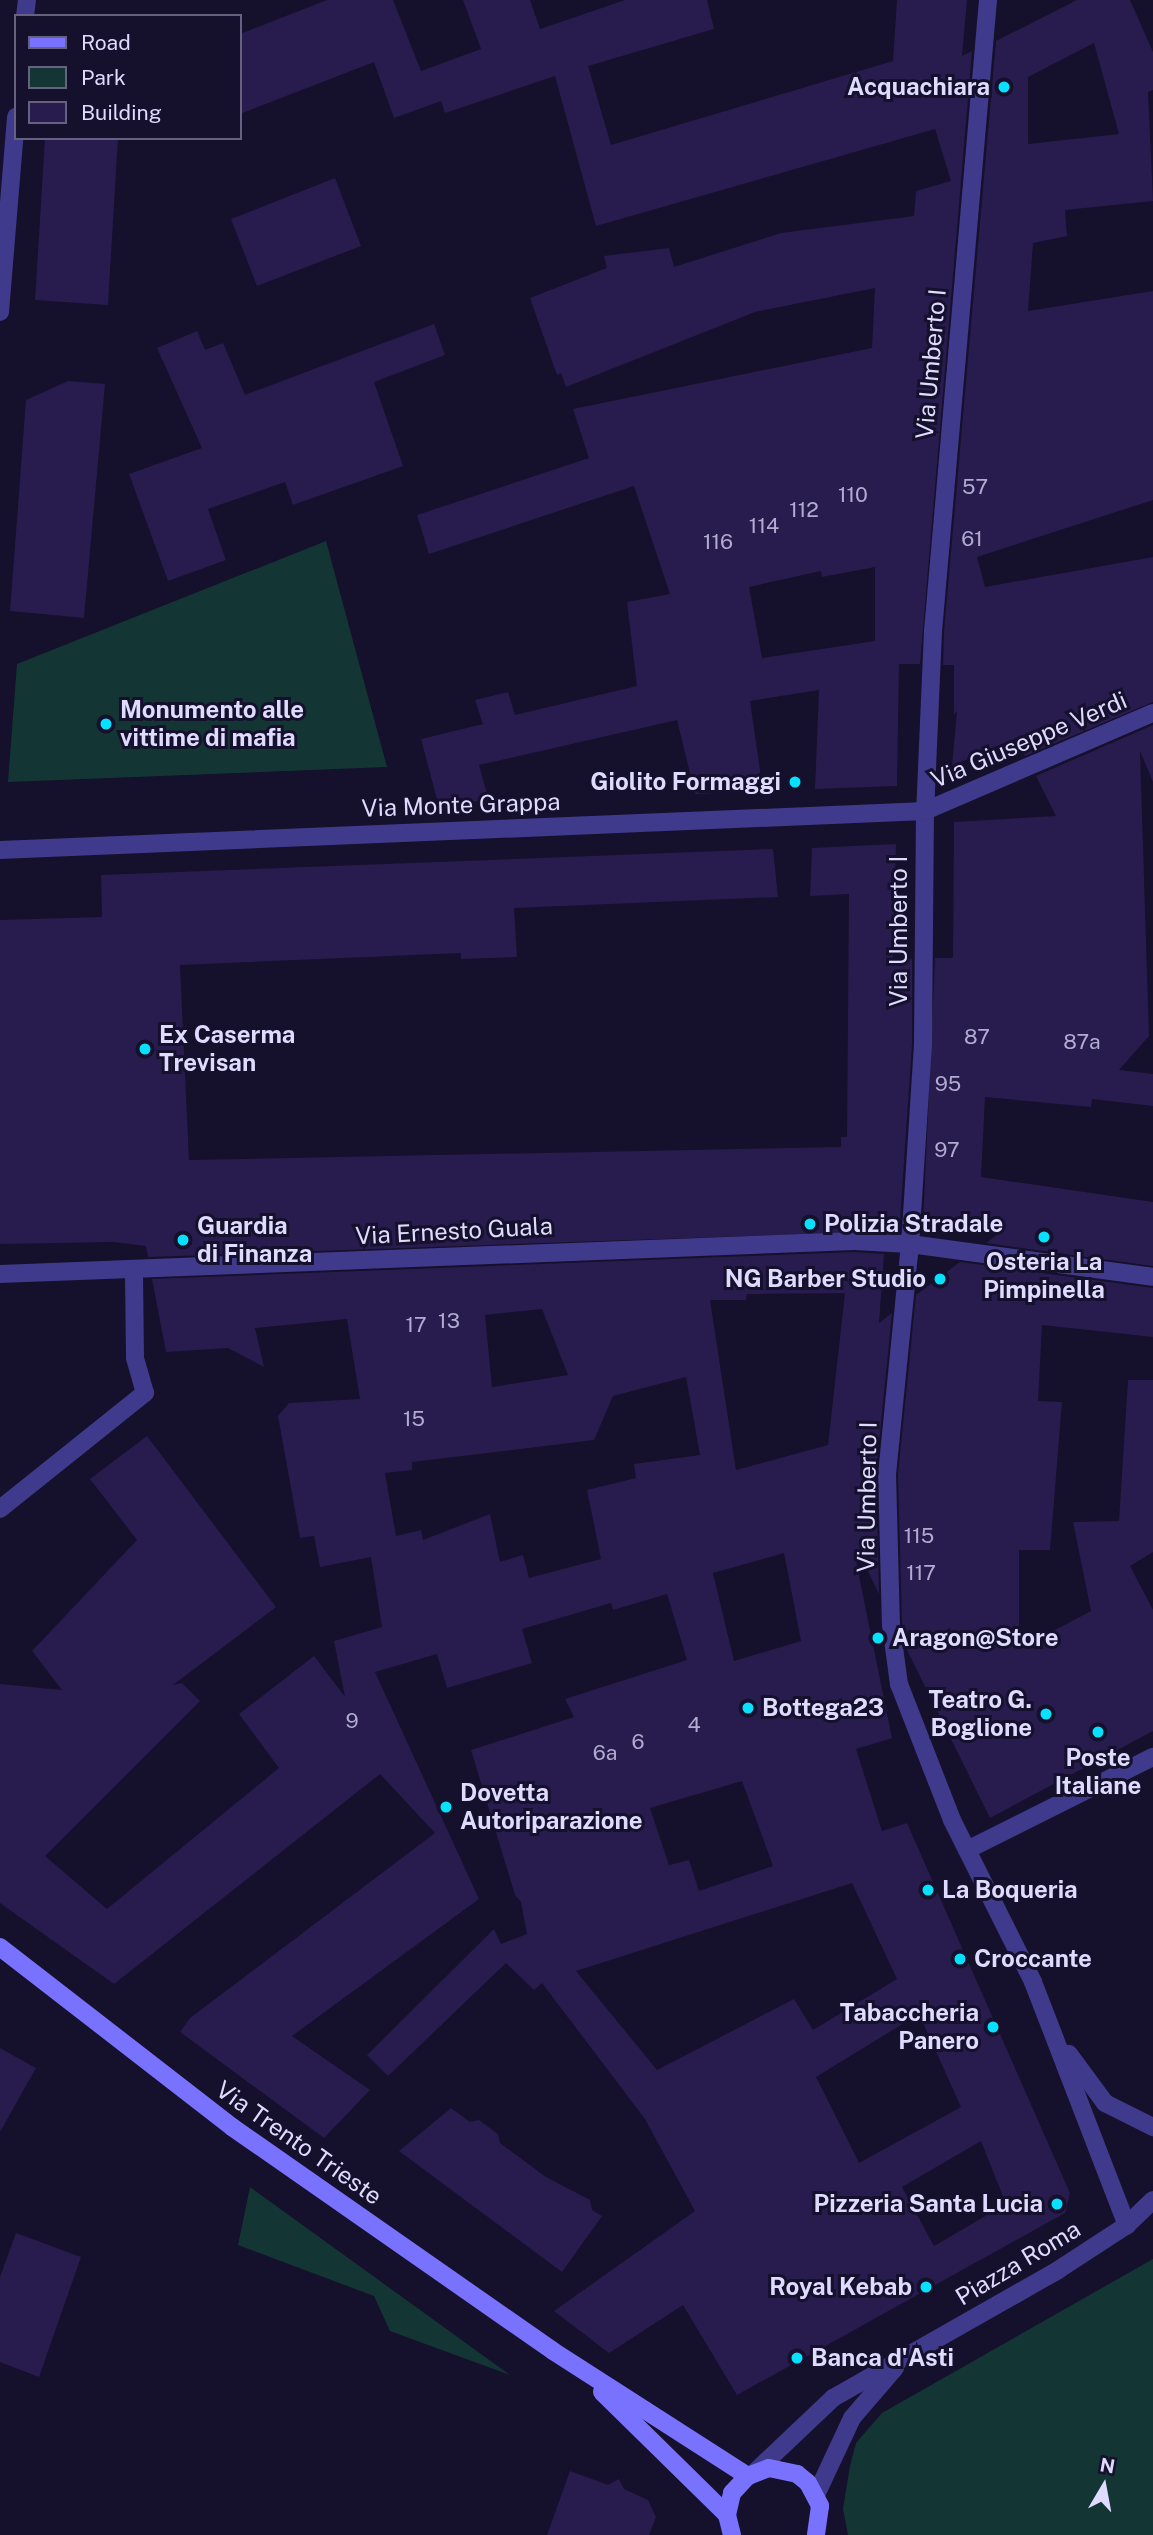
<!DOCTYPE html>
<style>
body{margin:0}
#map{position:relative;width:1153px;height:2535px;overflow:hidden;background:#15102b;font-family:"Public Sans",sans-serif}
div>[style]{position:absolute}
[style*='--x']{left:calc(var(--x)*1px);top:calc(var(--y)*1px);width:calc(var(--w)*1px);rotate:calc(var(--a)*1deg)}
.green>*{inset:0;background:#133635}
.building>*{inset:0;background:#271c4d}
.street>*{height:18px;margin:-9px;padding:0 9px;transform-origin:9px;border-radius:9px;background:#3f3a8b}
.secondary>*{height:18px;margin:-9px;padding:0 9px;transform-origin:9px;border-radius:9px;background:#7872ff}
.dots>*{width:19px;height:19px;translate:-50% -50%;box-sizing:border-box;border:4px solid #15102b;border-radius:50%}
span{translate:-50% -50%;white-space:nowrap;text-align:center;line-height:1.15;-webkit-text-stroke:6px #15102b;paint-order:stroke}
.number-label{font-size:21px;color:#b1abd2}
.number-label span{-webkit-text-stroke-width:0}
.poi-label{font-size:24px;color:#dfdbff;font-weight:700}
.right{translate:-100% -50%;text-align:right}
.left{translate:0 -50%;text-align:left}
.street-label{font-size:24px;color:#dfdbff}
.legend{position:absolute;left:14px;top:14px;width:228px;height:126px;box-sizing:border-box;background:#15102b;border:2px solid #666180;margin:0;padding:9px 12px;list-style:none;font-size:21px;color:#dfdbff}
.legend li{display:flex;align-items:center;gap:14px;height:35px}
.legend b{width:35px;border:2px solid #666180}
.north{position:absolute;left:1069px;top:2451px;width:70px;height:70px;-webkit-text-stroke:5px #15102b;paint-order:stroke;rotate:10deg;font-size:19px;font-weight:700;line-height:28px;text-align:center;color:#dfdbff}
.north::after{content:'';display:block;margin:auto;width:24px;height:32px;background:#dfdbff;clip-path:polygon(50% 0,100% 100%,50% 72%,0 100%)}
</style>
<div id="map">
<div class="green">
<div style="clip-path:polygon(326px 541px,387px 767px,8px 782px,17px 664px)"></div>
<div style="clip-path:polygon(250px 2187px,510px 2375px,390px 2331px,374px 2296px,238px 2245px)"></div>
<div style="clip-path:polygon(1153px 2259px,1153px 2535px,848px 2535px,843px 2509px,850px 2466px,856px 2443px,882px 2413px)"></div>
</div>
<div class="building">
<div style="clip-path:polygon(evenodd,327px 0,393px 0,421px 71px,481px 49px,463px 0,530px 0,540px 29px,625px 0,707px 0,714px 29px,588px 66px,611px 145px,893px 61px,897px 0,967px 0,962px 56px,972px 51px,920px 664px,899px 664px,897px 786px,815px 789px,819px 690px,750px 701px,763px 791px,695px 794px,677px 720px,479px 765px,489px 801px,438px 803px,421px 739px,483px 724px,475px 700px,508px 692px,515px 715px,637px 686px,627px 602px,670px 594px,634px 486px,429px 554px,417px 515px,589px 458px,573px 409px,872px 348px,875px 288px,755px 312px,566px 387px,561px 373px,557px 375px,530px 298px,607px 268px,604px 256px,669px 248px,674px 267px,781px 233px,914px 216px,916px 191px,951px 181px,935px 129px,596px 226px,555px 76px,445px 113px,441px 101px,394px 118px,374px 62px,240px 114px,240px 34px,327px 0,875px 567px,875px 641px,762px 658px,749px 587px,821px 571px,822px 577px,875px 567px)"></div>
<div style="clip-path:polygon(evenodd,1077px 0,1130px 0,1153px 52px,1153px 90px,1148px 92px,1153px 201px,1065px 210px,1067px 236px,1033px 243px,1028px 311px,1153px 291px,1153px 500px,977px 557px,985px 587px,1153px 557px,1153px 702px,1025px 756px,1016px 738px,952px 766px,957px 711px,954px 715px,954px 665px,943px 665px,944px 632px,996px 41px,1077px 0,1094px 43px,1119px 134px,1028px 144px,1028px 77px,1094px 43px)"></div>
<div style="clip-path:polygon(45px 138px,118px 138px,108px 305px,35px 300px)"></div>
<div style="clip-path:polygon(335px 178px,361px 246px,257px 286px,231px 219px)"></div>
<div style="clip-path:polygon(434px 324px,445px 355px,374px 382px,403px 466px,293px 505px,285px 482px,208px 509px,226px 560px,168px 581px,129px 474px,202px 448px,157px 348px,197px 331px,205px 350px,223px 343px,245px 395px)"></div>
<div style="clip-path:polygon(68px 381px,105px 384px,84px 618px,10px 611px,26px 400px)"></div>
<div style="clip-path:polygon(1153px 725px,1153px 782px,1140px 751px,1149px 1036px,1119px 1070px,1153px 1074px,1153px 1106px,1092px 1099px,1091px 1107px,985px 1097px,981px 1177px,1153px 1202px,1153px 1266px,986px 1243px,1006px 1228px,923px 1224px,935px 958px,953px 958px,954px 822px,1056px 816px,1036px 776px)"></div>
<div style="clip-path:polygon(896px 844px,893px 959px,912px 959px,912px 1044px,900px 1221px,889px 1220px,889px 1231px,148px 1257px,146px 1246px,114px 1242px,0 1244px,0 920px,102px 917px,101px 875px,773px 849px,778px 897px,514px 908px,517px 957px,461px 959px,461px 953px,180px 965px,189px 1160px,841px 1147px,841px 1137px,847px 1137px,849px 894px,810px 896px,812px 848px)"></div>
<div style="clip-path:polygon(evenodd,854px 1252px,884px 1254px,879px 1323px,892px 1313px,876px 1473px,879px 1594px,862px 1559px,856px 1561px,892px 1738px,856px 1749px,882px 1831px,907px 1823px,1070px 2193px,1065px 2213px,737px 2395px,683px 2305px,609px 2353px,554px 2311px,695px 2211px,645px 2119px,542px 1983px,534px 1990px,506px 1963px,388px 2076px,367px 2055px,494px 1929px,501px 1944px,527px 1934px,521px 1902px,515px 1895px,471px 1750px,574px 1717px,565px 1699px,687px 1660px,667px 1594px,613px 1610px,611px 1603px,522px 1629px,532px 1663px,447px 1688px,437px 1654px,375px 1672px,479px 1899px,292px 2036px,370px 2090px,324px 2138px,180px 2032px,190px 2018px,435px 1833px,380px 1774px,114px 1984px,0 1903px,0 1684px,62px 1690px,32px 1651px,137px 1540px,90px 1479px,147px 1436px,276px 1607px,173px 1685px,182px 1683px,200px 1701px,45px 1856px,107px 1909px,279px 1768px,239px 1714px,314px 1656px,345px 1697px,334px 1641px,382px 1627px,371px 1557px,320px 1567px,314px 1536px,300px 1538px,278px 1416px,289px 1403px,360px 1399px,347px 1319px,255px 1328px,264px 1367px,228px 1348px,166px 1352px,152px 1279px,854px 1252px,845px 1293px,828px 1445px,736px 1470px,710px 1300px,746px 1300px,747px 1294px,845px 1293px,854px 1252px,542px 1309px,568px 1375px,492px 1387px,485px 1315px,542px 1309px,854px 1252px,686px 1377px,700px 1455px,634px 1464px,636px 1478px,587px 1490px,601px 1559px,529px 1578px,523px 1555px,500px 1562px,490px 1514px,423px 1540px,421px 1530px,396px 1536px,385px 1473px,412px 1470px,412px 1462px,594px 1440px,613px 1396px,686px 1377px,854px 1252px,784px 1553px,801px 1641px,734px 1661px,713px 1573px,784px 1553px,854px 1252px,742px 1781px,773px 1866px,699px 1891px,689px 1860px,669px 1865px,650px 1808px,742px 1781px,854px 1252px,852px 1883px,897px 1979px,813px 2030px,794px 1999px,657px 2070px,576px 1971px,852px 1883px,854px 1252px,919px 2014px,961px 2107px,859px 2163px,816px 2077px,919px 2014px,854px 1252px,981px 2141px,1006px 2204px,934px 2246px,902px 2187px,981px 2141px)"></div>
<div style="clip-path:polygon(960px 1262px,1153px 1288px,1153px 1337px,1042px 1325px,1038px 1401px,1062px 1402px,1050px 1550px,1019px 1550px,1019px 1649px,1091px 1611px,1073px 1522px,1119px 1521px,1128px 1380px,1153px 1380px,1153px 1552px,1130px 1566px,1153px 1610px,1153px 1731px,990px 1818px,906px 1648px,902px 1624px,898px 1474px,916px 1295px)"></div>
<div style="clip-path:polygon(0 2048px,36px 2068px,0 2132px)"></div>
<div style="clip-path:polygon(451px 2108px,470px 2122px,479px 2120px,498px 2134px,500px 2143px,546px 2177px,590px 2200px,592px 2210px,602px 2216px,562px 2272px,399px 2151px)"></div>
<div style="clip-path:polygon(16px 2233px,81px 2257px,39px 2377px,0 2362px,0 2277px)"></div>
<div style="clip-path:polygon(570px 2471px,608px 2485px,619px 2479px,624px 2489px,648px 2500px,656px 2517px,649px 2535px,547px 2535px)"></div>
</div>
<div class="street">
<div style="--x:988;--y:0;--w:633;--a:94.98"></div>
<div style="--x:933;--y:631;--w:180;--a:92.5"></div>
<div style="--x:925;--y:811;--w:233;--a:90.5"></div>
<div style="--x:923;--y:1044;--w:200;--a:93.7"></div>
<div style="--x:910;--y:1244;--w:231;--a:95.7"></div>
<div style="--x:887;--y:1474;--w:151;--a:88.5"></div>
<div style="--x:891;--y:1625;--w:60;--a:82.3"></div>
<div style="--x:899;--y:1684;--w:146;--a:68.7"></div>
<div style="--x:952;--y:1820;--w:181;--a:63.4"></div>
<div style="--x:1033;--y:1982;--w:261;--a:68.9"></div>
<div style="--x:25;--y:16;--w:16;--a:-83"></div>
<div style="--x:0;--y:312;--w:196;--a:-85.3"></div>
<div style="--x:0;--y:850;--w:926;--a:-2.41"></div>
<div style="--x:925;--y:811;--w:248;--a:-23.3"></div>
<div style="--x:0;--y:1274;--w:855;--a:-2.21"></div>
<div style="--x:854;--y:1241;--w:56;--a:3.1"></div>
<div style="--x:910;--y:1244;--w:245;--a:7.7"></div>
<div style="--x:0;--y:1509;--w:186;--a:-38.7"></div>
<div style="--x:145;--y:1393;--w:37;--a:-106"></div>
<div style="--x:135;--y:1357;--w:87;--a:-90.7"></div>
<div style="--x:967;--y:1850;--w:208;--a:-26.6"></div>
<div style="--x:1069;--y:2054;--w:61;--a:53.7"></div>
<div style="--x:1105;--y:2103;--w:54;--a:26.6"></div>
<div style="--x:755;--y:2472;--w:108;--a:-43.5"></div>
<div style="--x:833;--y:2398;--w:259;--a:-29.6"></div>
<div style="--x:1058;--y:2270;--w:82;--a:-33.1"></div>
<div style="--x:1127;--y:2225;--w:36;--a:-44"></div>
<div style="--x:816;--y:2495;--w:85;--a:-64.9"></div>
<div style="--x:852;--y:2418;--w:66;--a:-49.3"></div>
</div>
<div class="secondary">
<div style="--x:0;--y:1947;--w:294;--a:37.8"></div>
<div style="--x:232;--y:2127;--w:391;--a:34.9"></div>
<div style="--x:553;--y:2351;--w:232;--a:32.7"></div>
<div style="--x:602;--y:2392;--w:175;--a:44.5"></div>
<div style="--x:732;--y:2535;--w:21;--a:-104"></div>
<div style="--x:727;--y:2515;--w:23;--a:-77"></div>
<div style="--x:732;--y:2493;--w:23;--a:-47"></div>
<div style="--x:748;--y:2476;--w:22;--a:-21"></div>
<div style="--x:769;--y:2468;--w:29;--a:12"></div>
<div style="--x:797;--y:2474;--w:14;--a:39"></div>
<div style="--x:808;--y:2483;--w:26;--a:62"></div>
<div style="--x:820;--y:2506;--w:29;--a:98"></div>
</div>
<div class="dots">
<div style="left:1004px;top:87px;background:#07e1ff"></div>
<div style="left:106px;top:724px;background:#07e1ff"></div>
<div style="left:795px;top:782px;background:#07e1ff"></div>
<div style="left:145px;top:1049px;background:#07e1ff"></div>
<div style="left:810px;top:1224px;background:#07e1ff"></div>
<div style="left:1044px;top:1237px;background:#07e1ff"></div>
<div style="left:183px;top:1240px;background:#07e1ff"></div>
<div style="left:940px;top:1279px;background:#07e1ff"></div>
<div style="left:878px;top:1638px;background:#07e1ff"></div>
<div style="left:748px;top:1708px;background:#07e1ff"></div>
<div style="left:1046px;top:1714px;background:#07e1ff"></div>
<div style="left:1098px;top:1732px;background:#07e1ff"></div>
<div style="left:446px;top:1807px;background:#07e1ff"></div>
<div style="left:928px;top:1890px;background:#07e1ff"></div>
<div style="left:960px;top:1959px;background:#07e1ff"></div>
<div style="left:993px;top:2027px;background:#07e1ff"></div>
<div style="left:1057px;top:2204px;background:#07e1ff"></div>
<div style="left:926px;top:2287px;background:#07e1ff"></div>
<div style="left:797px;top:2358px;background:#07e1ff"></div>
</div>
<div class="number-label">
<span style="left:975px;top:487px">57</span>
<span style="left:853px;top:495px">110</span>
<span style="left:804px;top:510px">112</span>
<span style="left:764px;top:526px">114</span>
<span style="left:972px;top:539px">61</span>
<span style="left:718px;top:542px">116</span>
<span style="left:977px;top:1037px">87</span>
<span style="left:1082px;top:1042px">87a</span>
<span style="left:948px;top:1084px">95</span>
<span style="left:947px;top:1150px">97</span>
<span style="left:449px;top:1321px">13</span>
<span style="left:416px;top:1325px">17</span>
<span style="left:414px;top:1419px">15</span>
<span style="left:919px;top:1536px">115</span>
<span style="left:921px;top:1573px">117</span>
<span style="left:352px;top:1721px">9</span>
<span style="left:694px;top:1725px">4</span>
<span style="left:638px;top:1742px">6</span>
<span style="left:605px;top:1753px">6a</span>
</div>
<div class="poi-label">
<span class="right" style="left:990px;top:87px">Acquachiara</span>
<span class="left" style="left:120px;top:724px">Monumento alle<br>vittime di mafia</span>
<span class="right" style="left:781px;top:782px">Giolito Formaggi</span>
<span class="left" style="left:159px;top:1049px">Ex Caserma<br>Trevisan</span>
<span class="left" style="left:824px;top:1224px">Polizia Stradale</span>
<span class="left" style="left:197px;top:1240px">Guardia<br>di Finanza</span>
<span style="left:1044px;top:1276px">Osteria La<br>Pimpinella</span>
<span class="right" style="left:926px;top:1279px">NG Barber Studio</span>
<span class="left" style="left:892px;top:1638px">Aragon@Store</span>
<span class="right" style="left:1032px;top:1714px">Teatro G.<br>Boglione</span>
<span class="left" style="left:762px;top:1708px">Bottega23</span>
<span style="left:1098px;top:1772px">Poste<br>Italiane</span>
<span class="left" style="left:460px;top:1807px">Dovetta<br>Autoriparazione</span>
<span class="left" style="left:942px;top:1890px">La Boqueria</span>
<span class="left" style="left:974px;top:1959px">Croccante</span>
<span class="right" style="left:979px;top:2027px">Tabaccheria<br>Panero</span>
<span class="right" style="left:1043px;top:2204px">Pizzeria Santa Lucia</span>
<span class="right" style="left:912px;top:2287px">Royal Kebab</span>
<span class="left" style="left:811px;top:2358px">Banca d'Asti</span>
</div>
<div class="street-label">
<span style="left:931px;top:364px;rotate:-85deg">Via Umberto I</span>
<span style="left:1029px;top:740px;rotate:-23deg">Via Giuseppe Verdi</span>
<span style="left:461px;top:805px;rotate:-2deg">Via Monte Grappa</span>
<span style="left:899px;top:931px;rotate:-90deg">Via Umberto I</span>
<span style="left:454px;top:1231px;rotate:-3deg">Via Ernesto Guala</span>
<span style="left:867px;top:1497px;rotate:-89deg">Via Umberto I</span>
<span style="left:299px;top:2143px;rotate:35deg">Via Trento Trieste</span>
<span style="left:1018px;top:2263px;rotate:-31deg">Piazza Roma</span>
</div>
<ul class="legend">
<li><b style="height:9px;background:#7872ff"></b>Road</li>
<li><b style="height:19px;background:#133635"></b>Park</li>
<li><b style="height:19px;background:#271c4d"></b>Building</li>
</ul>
<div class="north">N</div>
</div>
